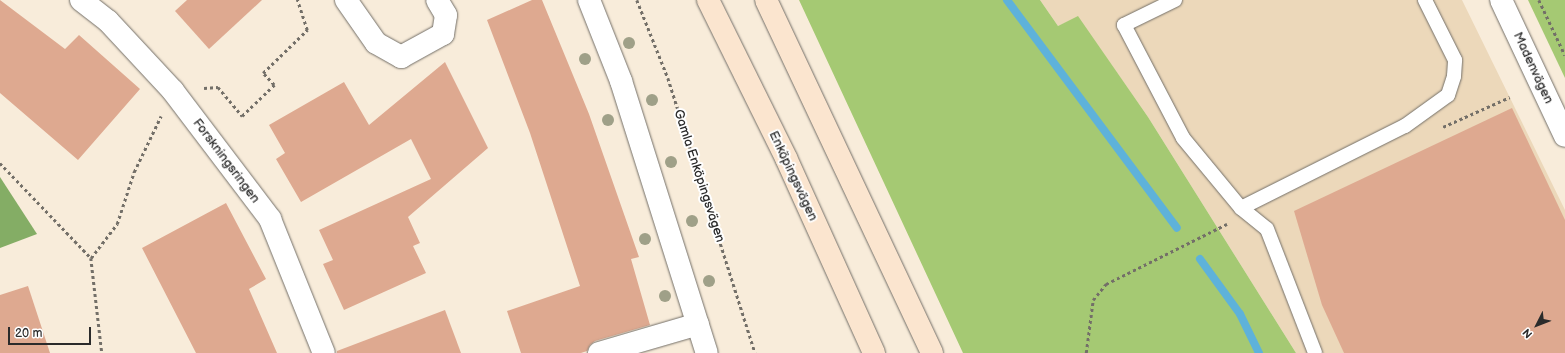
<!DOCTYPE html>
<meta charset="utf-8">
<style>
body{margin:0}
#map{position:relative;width:1565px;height:353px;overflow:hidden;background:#f8ecda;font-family:"Balsamiq Sans",sans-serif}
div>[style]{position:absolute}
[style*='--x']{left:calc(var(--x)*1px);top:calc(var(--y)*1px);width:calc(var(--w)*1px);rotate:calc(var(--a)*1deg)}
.built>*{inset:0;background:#ecd8ba}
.green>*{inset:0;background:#a5c973}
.forest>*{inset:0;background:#84ad65}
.stream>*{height:8px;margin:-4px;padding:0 4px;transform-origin:4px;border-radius:4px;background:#5eb2da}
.building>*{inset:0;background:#dea990}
.path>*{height:2.5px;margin-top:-1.25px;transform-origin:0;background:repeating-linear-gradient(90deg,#736f68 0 3px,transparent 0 6px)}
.roads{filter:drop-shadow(0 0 1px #736f68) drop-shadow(0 0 1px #736f68)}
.lane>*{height:14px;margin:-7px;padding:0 7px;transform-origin:7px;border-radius:7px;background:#fff}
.street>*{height:22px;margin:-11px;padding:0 11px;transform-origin:11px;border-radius:11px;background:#fff}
.secondary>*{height:22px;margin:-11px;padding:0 11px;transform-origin:11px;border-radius:11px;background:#fbe5cf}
.trees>*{width:12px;height:12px;margin:-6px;border-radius:50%;background:#9fa088}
span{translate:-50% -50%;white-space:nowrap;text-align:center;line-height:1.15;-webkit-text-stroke:4px #fff;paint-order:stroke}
.street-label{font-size:13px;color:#2b2b2b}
.north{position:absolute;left:1517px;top:305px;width:40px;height:40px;-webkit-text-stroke:3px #fff;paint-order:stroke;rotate:228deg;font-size:11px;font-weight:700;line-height:16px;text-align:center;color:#2b2b2b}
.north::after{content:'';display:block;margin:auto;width:14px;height:18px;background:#2b2b2b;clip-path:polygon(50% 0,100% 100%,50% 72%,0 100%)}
.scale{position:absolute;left:8px;top:327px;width:83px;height:18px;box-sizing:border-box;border:2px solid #2b2b2b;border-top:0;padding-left:5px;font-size:12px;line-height:14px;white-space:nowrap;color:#2b2b2b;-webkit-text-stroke:3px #fff;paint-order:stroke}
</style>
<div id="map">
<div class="built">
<div style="clip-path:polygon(1040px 0,1462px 0,1565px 210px,1565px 353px,1296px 353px,1148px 117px,1078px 17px,1058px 26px)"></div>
</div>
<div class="green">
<div style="clip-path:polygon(799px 0,1040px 0,1058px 26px,1078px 16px,1148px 117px,1296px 353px,963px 353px)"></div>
<div style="clip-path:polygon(1528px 0,1565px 0,1565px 78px)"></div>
</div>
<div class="forest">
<div style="clip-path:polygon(0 177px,37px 234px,0 248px)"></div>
</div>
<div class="stream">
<div style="--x:1007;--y:0;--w:284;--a:53.3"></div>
<div style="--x:1200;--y:259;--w:68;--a:54"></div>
<div style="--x:1240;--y:314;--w:43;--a:64"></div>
</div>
<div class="building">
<div style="clip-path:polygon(0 0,65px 49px,79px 35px,140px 89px,78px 160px,0 93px)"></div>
<div style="clip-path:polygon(187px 0,262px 0,209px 49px,175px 11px)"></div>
<div style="clip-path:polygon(532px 0,542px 0,589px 114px,639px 257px,631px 259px,650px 325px,595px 341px,590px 345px,587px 351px,581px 353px,521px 353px,507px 311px,580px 286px,530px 133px,487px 20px)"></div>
<div style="clip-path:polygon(445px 62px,488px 148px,408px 217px,420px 243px,413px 246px,426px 273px,344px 310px,323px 264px,333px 260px,319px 230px,431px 179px,411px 139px,301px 202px,276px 159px,285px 153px,269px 125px,344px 82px,369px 125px)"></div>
<div style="clip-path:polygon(1512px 108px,1565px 220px,1565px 353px,1344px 353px,1322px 305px,1294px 211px)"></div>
<div style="clip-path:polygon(226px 203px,266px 279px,249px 289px,277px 353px,196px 353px,142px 248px)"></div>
<div style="clip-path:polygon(28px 286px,50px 353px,0 353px,0 295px)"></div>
<div style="clip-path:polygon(445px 310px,461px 353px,337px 353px,337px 351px)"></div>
</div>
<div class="path">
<div style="--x:637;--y:0;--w:84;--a:68.3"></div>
<div style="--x:668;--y:78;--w:288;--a:72.4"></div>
<div style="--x:1539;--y:0;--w:61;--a:64.7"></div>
<div style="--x:204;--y:88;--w:14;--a:-4"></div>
<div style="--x:218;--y:87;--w:38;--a:50"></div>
<div style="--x:242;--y:116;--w:45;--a:-44.1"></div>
<div style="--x:274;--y:85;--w:16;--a:-133"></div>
<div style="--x:263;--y:73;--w:62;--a:-44.3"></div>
<div style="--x:307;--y:30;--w:32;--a:-108"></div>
<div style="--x:1443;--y:127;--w:73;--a:-24.1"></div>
<div style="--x:0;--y:163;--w:132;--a:46.2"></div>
<div style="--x:91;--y:258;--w:96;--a:83.4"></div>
<div style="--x:91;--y:258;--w:43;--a:-52.6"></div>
<div style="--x:117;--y:224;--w:55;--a:-71.9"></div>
<div style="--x:134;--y:172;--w:62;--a:-64.3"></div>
<div style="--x:1086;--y:353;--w:53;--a:-82.5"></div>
<div style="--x:1093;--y:300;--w:21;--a:-51"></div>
<div style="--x:1106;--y:284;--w:135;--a:-26.4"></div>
</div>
<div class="roads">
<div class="lane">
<div style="--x:1175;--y:0;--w:57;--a:153.9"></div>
<div style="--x:1124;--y:25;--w:127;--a:62.4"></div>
<div style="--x:1183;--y:138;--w:91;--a:50.4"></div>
<div style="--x:1241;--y:208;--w:33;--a:39"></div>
<div style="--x:1267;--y:229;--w:133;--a:68.8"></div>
<div style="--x:1241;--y:208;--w:183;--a:-26.6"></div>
<div style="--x:1405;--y:126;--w:53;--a:-35.8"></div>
<div style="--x:1448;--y:95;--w:20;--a:-72"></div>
<div style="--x:1454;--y:76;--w:16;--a:-86"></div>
<div style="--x:1455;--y:60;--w:67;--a:-116.6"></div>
</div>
<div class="street">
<div style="--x:81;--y:0;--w:34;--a:38"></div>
<div style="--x:108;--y:21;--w:96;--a:47.1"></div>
<div style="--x:173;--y:91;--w:161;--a:52.8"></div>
<div style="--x:270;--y:219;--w:144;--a:68.1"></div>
<div style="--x:346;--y:0;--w:52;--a:55.1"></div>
<div style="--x:376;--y:43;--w:29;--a:29"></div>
<div style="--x:401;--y:57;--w:48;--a:-28.7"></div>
<div style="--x:443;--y:34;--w:19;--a:-81"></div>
<div style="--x:446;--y:15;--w:17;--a:-121"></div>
<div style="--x:589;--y:0;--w:87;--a:68.4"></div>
<div style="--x:621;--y:81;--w:285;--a:72.5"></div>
<div style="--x:1501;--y:0;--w:150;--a:64.8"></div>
<div style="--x:599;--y:353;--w:103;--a:-16.3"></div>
</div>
<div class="secondary">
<div style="--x:708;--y:0;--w:176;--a:63.7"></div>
<div style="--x:786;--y:158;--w:214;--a:65.7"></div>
<div style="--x:766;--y:0;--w:390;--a:64.8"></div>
</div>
</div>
<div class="trees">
<div style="left:629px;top:43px"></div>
<div style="left:585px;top:59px"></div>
<div style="left:652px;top:100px"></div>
<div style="left:608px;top:120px"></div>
<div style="left:671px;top:162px"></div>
<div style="left:692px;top:221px"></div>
<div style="left:645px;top:239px"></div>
<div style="left:709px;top:281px"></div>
<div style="left:665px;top:296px"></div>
</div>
<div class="street-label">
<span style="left:1533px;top:68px;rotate:65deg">Madenvägen</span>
<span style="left:226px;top:161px;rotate:53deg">Forskningsringen</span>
<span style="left:699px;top:176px;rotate:72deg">Gamla Enköpingsvägen</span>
<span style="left:793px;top:176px;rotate:65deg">Enköpingsvägen</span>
</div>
<div class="north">N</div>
<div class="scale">20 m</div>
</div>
